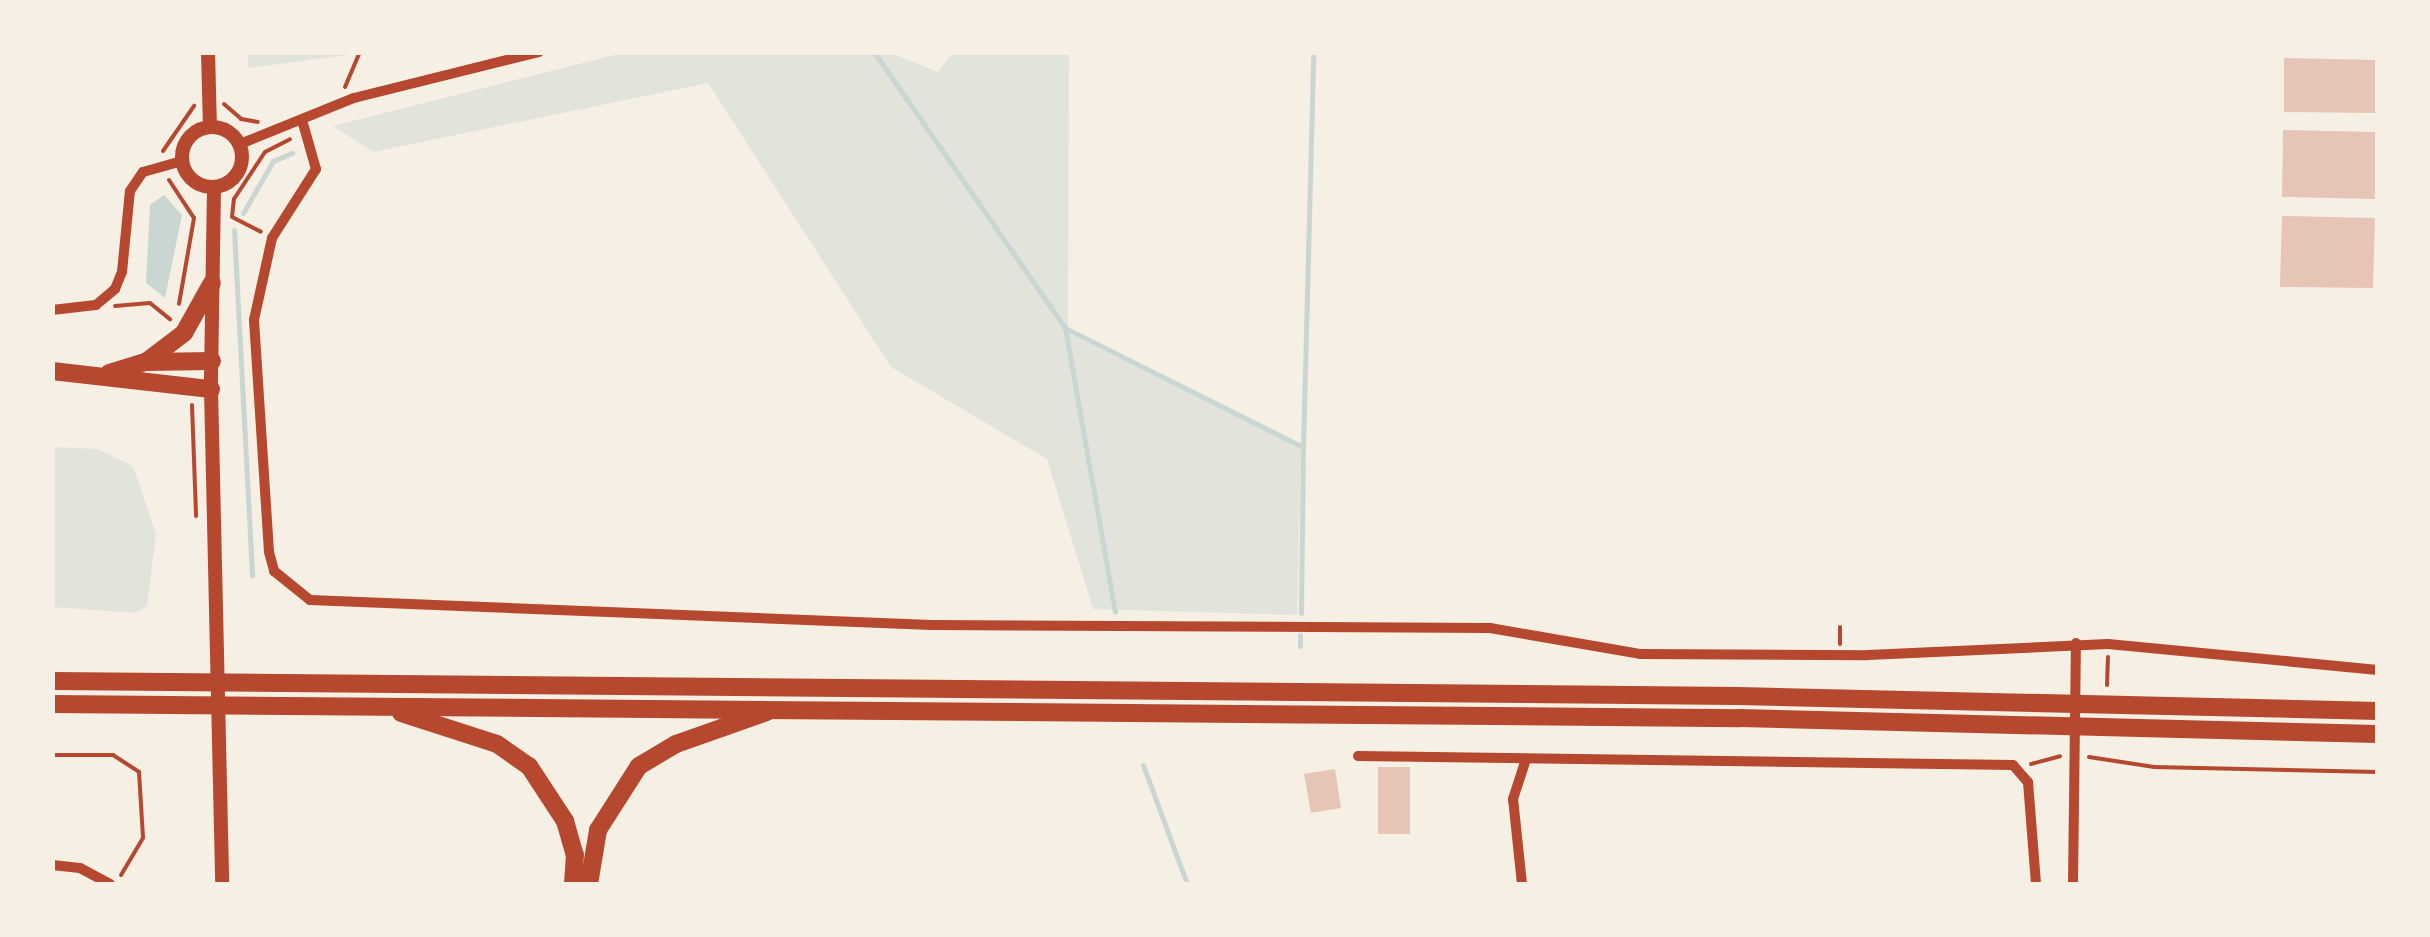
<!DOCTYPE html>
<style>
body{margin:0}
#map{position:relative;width:2430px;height:937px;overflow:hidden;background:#f6efe4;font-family:Roboto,sans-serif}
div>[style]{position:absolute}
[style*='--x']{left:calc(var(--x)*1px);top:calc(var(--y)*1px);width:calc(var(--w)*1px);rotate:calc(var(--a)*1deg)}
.green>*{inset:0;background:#e2e4dc}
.water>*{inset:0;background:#c9d6d2}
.stream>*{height:5px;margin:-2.5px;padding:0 2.5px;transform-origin:2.5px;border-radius:2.5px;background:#c9d6d2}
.building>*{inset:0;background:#e6c5b7}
.path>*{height:4px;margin:-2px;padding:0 2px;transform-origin:2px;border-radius:2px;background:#b5482f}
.minor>*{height:10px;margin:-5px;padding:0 5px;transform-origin:5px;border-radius:5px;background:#b5482f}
.tertiary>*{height:14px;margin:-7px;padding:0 7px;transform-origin:7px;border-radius:7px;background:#b5482f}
.tertiary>.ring{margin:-7px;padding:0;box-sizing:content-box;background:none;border:14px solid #b5482f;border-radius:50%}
.trunk>*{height:18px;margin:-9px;padding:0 9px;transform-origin:9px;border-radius:9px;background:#b5482f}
span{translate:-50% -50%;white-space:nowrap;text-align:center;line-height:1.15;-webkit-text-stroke:8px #f6efe4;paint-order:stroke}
.frame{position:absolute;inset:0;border:55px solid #f6efe4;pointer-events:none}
</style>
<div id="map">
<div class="green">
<div style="clip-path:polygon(248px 53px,364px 53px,248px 68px)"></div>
<div style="clip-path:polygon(622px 53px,891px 53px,938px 72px,952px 53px,1069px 53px,1068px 333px,1301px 449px,1297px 615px,1093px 609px,1047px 459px,891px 367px,708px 83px,373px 152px,333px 126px)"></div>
<div style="clip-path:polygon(52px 447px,97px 449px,133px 466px,156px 534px,147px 606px,136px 613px,53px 607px)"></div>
</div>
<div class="water">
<div style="clip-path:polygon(164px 195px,182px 215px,165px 298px,146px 283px,150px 205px)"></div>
</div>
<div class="stream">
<div style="--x:874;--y:52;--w:336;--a:55.3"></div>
<div style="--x:1065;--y:328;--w:288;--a:80"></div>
<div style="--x:243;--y:213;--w:60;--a:-60"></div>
<div style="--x:273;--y:161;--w:21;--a:-23"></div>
<div style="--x:234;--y:230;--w:346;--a:87"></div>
<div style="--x:1065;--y:328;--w:266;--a:26.6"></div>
<div style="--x:1303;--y:447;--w:166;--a:90.7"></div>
<div style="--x:1303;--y:447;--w:395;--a:-88.5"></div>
<div style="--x:1300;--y:635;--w:11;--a:90"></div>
<div style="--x:1143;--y:765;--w:127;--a:69.7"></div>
</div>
<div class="building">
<div style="clip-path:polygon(2284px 58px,2378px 60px,2377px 113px,2284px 112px)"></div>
<div style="clip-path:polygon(2283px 130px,2376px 132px,2375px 199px,2282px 197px)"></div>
<div style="clip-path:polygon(2282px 216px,2375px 218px,2373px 288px,2280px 287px)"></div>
<div style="clip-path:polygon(1378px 767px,1410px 767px,1410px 834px,1378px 834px)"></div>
<div style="clip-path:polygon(1335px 769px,1341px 808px,1311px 813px,1304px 774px)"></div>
</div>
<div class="path">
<div style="--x:345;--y:87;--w:38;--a:-67"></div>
<div style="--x:224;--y:104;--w:23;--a:41"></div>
<div style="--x:241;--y:119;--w:17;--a:10"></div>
<div style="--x:163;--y:151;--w:55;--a:-55.4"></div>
<div style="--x:169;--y:180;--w:45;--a:56.7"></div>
<div style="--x:194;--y:218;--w:87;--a:99.9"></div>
<div style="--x:232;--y:217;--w:18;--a:-84"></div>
<div style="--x:234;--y:199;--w:56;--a:-56.6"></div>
<div style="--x:265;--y:152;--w:28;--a:-27"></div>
<div style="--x:234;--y:218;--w:30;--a:27"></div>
<div style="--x:115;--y:306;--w:35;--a:-5"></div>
<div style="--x:150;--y:303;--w:26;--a:39"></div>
<div style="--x:192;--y:405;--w:111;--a:87.9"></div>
<div style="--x:1840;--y:644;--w:17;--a:-90"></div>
<div style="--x:2107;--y:685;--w:28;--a:-88"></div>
<div style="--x:52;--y:755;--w:61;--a:0"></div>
<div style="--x:113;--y:755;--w:31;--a:33"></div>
<div style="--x:139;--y:772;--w:66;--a:86.5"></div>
<div style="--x:143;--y:838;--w:43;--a:120.7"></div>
<div style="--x:2089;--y:757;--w:66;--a:8.7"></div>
<div style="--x:2154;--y:767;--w:224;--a:1.3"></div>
<div style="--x:2031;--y:764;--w:30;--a:-15"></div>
</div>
<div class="minor">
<div style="--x:302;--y:120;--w:51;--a:74.1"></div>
<div style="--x:316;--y:169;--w:82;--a:122.5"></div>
<div style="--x:272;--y:238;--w:84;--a:102.4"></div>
<div style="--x:254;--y:320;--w:232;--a:86.3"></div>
<div style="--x:269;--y:552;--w:20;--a:75"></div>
<div style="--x:274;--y:571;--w:46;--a:38.9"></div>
<div style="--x:310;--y:600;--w:622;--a:2.31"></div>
<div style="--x:931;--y:625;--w:559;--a:0.31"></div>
<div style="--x:1490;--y:628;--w:152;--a:9.8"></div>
<div style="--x:1640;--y:654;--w:228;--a:0.3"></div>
<div style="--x:1868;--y:655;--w:240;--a:-2.6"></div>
<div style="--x:2108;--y:644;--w:271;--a:5.5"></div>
<div style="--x:240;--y:144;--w:123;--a:-22"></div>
<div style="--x:354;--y:98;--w:191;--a:-14"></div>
<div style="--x:52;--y:310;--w:44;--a:-6.5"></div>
<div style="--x:96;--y:305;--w:25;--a:-40"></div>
<div style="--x:115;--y:289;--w:18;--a:-68"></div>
<div style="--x:122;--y:272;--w:81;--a:-84.4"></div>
<div style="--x:130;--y:191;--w:23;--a:-56"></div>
<div style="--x:143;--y:172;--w:41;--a:-15.8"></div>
<div style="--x:1358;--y:756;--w:655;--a:0.79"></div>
<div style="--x:2013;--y:765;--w:23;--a:49"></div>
<div style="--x:2028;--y:782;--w:102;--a:85.5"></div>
<div style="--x:52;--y:865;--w:28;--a:6"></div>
<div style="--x:80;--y:868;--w:34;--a:28"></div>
<div style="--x:1522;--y:884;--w:85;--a:-96"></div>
<div style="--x:1513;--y:799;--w:38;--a:-72"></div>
<div style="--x:2073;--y:884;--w:241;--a:-89.3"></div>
</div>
<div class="tertiary">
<div style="--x:208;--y:52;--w:74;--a:88.5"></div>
<div class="ring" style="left:182px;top:127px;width:46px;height:46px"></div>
<div style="--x:214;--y:188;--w:201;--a:90.9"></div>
<div style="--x:211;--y:389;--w:495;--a:88.7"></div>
</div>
<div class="trunk">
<div style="--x:146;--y:362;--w:48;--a:-37.3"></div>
<div style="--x:184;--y:333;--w:57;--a:-60.8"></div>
<div style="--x:52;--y:371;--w:160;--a:6.5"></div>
<div style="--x:109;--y:373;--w:39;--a:-17"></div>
<div style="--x:146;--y:362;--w:66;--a:-0.9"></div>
<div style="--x:52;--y:681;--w:1686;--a:0.51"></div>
<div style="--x:1738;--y:696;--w:640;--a:1.34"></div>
<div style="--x:52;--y:704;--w:1688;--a:0.48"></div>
<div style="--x:1740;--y:718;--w:638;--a:1.44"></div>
<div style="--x:401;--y:713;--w:101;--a:17.9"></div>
<div style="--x:497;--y:744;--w:39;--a:35"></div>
<div style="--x:529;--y:766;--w:66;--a:56.8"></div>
<div style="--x:565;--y:821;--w:35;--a:74"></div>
<div style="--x:575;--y:855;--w:29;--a:94"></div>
<div style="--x:589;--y:884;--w:55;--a:-80.5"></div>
<div style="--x:598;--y:830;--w:76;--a:-57.4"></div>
<div style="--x:639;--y:766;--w:43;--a:-30.7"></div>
<div style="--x:676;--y:744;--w:96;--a:-19.4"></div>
</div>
<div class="frame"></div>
</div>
